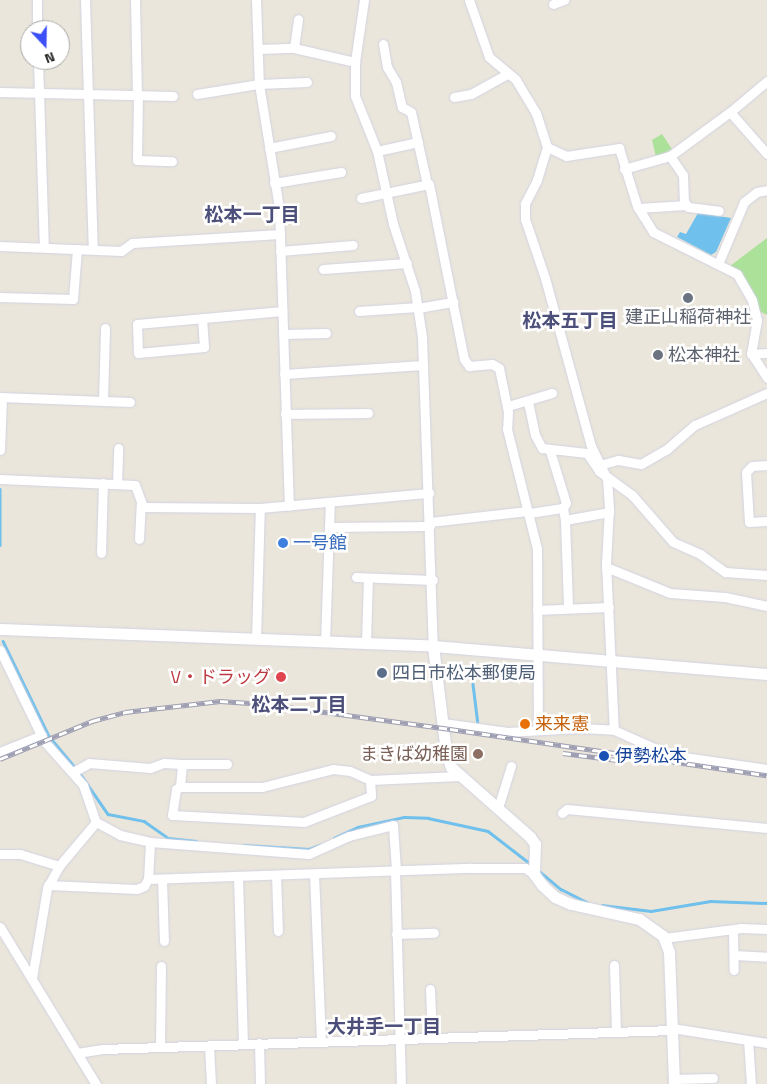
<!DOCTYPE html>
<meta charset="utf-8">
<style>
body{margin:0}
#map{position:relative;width:767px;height:1084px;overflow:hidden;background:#ebe6db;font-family:"Titillium Web","Noto Sans JP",sans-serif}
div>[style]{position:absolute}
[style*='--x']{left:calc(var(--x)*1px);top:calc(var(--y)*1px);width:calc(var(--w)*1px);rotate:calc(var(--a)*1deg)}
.green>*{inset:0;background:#abe198}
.water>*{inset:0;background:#6fc0ec}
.stream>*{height:2.5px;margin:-1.25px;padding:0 1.25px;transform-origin:1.25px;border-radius:1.25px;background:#6fc0ec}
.roads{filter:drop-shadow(0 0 1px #d1d2e2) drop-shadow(0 0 1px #d1d2e2)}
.street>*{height:9px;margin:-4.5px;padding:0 4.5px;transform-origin:4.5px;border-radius:4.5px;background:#fff}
.secondary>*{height:11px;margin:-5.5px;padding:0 5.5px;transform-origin:5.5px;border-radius:5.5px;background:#fff}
.rail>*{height:4.5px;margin-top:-2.25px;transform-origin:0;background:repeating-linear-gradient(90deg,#fff 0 8px,#9e9fb3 0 16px);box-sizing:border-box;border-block:1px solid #9e9fb3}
.dots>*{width:14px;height:14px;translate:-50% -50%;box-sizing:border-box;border:2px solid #fff;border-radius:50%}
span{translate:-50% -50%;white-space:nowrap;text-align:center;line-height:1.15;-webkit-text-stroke:5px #fff;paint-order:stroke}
.worship-label{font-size:18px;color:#5b616d}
.left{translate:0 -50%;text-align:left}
.shop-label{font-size:18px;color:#366cbe}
.service-label{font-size:18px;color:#4e5e75}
.health-label{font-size:18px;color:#be3a42}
.right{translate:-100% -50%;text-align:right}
.food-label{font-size:18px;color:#c56008}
.education-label{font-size:18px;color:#785e54}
.transit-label{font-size:18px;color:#164399}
.neighbourhood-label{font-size:19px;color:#4b4f79;font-weight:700}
.north{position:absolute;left:20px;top:20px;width:50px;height:50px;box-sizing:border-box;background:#fff;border:1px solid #a9a9a9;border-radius:50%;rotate:159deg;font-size:14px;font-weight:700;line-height:20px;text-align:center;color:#292929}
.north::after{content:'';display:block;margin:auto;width:18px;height:22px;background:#3d4ff7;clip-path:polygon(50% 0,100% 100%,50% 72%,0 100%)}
</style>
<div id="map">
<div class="green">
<div style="clip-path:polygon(662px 134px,672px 149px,656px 157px,652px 140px)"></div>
<div style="clip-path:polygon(767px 238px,767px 315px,759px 311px,730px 266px)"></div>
</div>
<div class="water">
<div style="clip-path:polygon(698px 213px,731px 218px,716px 252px,711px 255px,677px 237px,680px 232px,686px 234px)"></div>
</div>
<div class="stream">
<div style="--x:0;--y:489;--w:56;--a:90"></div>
<div style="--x:3;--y:641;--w:106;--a:64.2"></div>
<div style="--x:49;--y:736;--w:47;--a:50.2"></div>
<div style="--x:79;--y:772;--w:51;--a:55.4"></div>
<div style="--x:108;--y:814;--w:37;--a:11"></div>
<div style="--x:144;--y:821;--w:29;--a:35"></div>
<div style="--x:168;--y:838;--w:28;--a:6"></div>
<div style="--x:473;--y:684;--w:38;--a:83"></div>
<div style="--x:334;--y:838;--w:26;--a:-25"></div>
<div style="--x:358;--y:827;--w:47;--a:-12.3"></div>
<div style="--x:404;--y:817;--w:24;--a:2"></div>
<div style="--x:428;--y:818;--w:61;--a:12.2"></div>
<div style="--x:488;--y:831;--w:56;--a:37.7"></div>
<div style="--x:244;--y:845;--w:65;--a:3.5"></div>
<div style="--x:309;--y:849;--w:12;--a:-20"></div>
<div style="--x:538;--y:870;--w:30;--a:40"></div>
<div style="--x:561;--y:889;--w:29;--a:27"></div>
<div style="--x:602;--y:905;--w:49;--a:7"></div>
<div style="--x:651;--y:911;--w:60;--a:-9.6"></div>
<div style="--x:710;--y:901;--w:57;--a:2"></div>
</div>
<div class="roads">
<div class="street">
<div style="--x:37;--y:0;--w:30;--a:90"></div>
<div style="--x:85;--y:0;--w:249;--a:88.2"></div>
<div style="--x:135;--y:0;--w:95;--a:88.8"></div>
<div style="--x:256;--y:0;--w:84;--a:88"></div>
<div style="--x:259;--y:84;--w:125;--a:80.8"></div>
<div style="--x:279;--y:207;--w:299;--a:88.1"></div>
<div style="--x:364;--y:0;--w:63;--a:98.3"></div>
<div style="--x:355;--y:62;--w:34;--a:90"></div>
<div style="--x:355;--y:96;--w:59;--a:68.2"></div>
<div style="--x:377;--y:151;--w:75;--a:77.6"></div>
<div style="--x:393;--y:224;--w:71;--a:71.8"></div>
<div style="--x:415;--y:291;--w:47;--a:81.3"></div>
<div style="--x:422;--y:337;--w:309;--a:88"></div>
<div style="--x:469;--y:0;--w:60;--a:70.7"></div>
<div style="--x:489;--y:57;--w:35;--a:40"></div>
<div style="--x:516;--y:80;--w:39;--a:59"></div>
<div style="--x:536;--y:113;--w:36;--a:72"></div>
<div style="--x:547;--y:147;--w:34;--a:107"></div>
<div style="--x:537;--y:180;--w:27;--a:117"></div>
<div style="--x:525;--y:204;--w:15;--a:90"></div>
<div style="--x:525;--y:219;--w:62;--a:71.3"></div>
<div style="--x:545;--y:278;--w:174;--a:74.7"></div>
<div style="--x:591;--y:446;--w:37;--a:64"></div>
<div style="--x:607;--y:479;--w:30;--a:86"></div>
<div style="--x:609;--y:509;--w:54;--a:93.2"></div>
<div style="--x:606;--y:563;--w:167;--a:87.3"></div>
<div style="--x:553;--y:4;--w:12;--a:-20"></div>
<div style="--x:383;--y:44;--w:23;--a:80"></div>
<div style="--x:387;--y:67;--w:17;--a:59"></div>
<div style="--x:396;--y:82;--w:26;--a:77"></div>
<div style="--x:402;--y:107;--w:10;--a:29"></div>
<div style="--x:411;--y:112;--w:74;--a:77.5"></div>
<div style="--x:294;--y:48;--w:63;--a:12.9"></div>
<div style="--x:258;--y:49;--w:36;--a:-2"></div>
<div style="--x:294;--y:48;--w:29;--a:-82"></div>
<div style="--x:38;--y:60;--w:187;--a:88.2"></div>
<div style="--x:767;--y:81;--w:48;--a:140"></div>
<div style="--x:730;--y:112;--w:56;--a:48.6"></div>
<div style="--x:0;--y:92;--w:173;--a:1.3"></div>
<div style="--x:197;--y:94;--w:63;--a:-9.2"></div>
<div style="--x:259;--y:84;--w:48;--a:-2.4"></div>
<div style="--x:138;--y:95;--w:65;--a:90.9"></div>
<div style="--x:137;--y:160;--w:35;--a:2"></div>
<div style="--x:454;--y:97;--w:17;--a:-10"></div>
<div style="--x:471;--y:94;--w:43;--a:-28.9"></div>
<div style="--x:547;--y:147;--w:21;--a:25"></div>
<div style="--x:566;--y:156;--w:54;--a:-8.6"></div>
<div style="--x:619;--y:148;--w:61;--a:72.8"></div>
<div style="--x:637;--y:206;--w:31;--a:58"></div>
<div style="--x:653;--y:232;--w:94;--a:26.6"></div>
<div style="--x:737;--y:274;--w:30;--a:60"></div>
<div style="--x:752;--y:300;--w:21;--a:76"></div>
<div style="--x:757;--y:320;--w:34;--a:100"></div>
<div style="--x:751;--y:353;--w:30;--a:57"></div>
<div style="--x:269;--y:148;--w:63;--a:-11"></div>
<div style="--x:377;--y:151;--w:42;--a:-12.4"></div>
<div style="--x:670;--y:156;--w:23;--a:56"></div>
<div style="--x:683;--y:175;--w:26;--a:88"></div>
<div style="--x:684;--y:201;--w:7;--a:56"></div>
<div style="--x:688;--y:207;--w:31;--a:7"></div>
<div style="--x:624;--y:169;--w:48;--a:-15.8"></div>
<div style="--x:670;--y:156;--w:74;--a:-36.3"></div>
<div style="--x:274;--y:183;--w:68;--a:-9.3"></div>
<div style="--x:361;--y:198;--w:69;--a:-11.6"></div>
<div style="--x:429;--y:184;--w:178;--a:78.7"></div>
<div style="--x:464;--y:359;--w:9;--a:54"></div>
<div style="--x:469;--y:366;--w:23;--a:-5"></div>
<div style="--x:492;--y:364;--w:8;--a:30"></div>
<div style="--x:499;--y:368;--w:45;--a:78.4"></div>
<div style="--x:508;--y:412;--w:17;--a:93"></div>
<div style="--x:507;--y:429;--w:123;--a:75.9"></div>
<div style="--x:537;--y:548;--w:181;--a:89.7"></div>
<div style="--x:638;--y:208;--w:48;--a:-3.6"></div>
<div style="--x:0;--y:246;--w:121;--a:2.4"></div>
<div style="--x:121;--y:251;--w:14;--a:-36"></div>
<div style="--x:132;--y:243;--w:148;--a:-3.5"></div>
<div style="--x:280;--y:251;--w:73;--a:-4.7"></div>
<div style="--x:718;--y:264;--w:67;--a:-67.2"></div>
<div style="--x:744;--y:202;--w:16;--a:-38"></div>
<div style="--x:757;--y:192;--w:10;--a:-11"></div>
<div style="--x:323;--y:269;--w:84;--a:-4.1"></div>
<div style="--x:0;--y:297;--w:73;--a:1.6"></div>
<div style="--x:73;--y:299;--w:50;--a:-85.4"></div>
<div style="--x:418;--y:308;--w:36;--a:-10"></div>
<div style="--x:359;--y:311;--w:59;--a:-3.9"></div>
<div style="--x:202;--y:318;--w:29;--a:86"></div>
<div style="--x:204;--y:347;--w:66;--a:174.8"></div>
<div style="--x:138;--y:353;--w:29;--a:-92"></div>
<div style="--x:137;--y:324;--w:146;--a:-5.1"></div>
<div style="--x:283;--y:334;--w:43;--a:-1.3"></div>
<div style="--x:751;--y:354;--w:16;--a:-4"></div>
<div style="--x:284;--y:374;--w:139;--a:-3.7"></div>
<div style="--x:0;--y:397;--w:130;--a:2.2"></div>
<div style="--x:103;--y:401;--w:73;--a:-88.4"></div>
<div style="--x:528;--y:402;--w:34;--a:78"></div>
<div style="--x:535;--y:435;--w:15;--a:62"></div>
<div style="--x:542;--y:448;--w:45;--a:6.3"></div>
<div style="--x:587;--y:453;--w:22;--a:56"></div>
<div style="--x:599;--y:471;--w:41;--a:36"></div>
<div style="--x:632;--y:495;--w:62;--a:48.9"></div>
<div style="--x:673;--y:542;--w:30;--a:24"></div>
<div style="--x:700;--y:554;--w:31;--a:36"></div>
<div style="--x:725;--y:572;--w:42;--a:4.1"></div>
<div style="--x:508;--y:406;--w:46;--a:-16.5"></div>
<div style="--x:285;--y:414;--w:83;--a:-0.7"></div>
<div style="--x:0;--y:450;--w:53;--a:-87.8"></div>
<div style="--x:550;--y:451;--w:54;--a:72.9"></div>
<div style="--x:566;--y:503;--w:6;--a:121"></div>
<div style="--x:600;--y:465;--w:19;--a:-16"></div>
<div style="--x:618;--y:460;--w:23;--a:10"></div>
<div style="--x:641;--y:464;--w:30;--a:-30"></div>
<div style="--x:667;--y:449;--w:37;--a:-41"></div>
<div style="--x:695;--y:425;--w:79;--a:-24"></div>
<div style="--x:767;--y:465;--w:15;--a:176"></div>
<div style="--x:752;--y:466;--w:8;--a:135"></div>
<div style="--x:746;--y:472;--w:50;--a:86.6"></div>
<div style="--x:749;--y:522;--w:18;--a:-3"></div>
<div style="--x:0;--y:479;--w:135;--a:2.5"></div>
<div style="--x:135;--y:485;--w:23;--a:70"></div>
<div style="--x:143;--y:507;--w:117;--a:0.5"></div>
<div style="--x:260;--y:508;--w:170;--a:-5.1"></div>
<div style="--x:117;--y:484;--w:36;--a:-88"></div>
<div style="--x:530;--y:513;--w:33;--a:-9"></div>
<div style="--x:563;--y:508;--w:12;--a:81"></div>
<div style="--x:565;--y:520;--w:45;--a:-10.3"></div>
<div style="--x:565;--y:520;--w:88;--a:88"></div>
<div style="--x:430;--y:522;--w:98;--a:-6.5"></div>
<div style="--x:329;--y:527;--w:101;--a:-0.6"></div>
<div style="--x:139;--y:539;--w:37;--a:-87"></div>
<div style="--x:101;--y:553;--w:70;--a:-88.4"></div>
<div style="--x:606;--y:567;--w:69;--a:22.1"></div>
<div style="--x:670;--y:593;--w:55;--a:4.2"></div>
<div style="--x:725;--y:597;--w:43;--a:12.1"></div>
<div style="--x:356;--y:577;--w:77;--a:2.2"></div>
<div style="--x:537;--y:610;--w:72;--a:-2.4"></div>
<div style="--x:256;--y:639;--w:131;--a:-88.3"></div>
<div style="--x:325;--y:642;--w:140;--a:-88"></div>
<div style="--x:366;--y:644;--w:66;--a:-88.3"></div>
<div style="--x:0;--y:650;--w:101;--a:64.2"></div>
<div style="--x:44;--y:741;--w:59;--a:48.4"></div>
<div style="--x:83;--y:785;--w:39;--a:71"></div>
<div style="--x:96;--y:822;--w:27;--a:28"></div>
<div style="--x:120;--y:835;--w:31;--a:13"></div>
<div style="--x:150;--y:842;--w:37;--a:93"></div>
<div style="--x:148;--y:879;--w:323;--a:-2"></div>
<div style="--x:471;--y:868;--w:54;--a:0"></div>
<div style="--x:525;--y:868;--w:11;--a:34"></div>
<div style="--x:443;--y:723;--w:65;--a:8"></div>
<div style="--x:507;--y:732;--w:74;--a:-3.1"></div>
<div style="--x:581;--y:728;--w:33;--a:3"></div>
<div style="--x:614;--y:730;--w:61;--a:24.1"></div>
<div style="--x:670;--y:755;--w:98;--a:8.2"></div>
<div style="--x:0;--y:752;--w:45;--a:-22"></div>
<div style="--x:182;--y:764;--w:45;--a:0"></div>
<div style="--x:73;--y:772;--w:18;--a:-29"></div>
<div style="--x:89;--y:763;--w:61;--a:4.7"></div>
<div style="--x:150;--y:768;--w:15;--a:-20"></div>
<div style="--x:164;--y:763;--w:18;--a:3"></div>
<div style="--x:182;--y:764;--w:23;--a:95"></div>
<div style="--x:370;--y:780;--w:16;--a:86"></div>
<div style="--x:371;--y:796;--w:72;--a:158.8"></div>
<div style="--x:304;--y:822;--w:132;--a:-177"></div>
<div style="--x:172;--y:815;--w:26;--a:-81"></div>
<div style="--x:176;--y:789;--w:4;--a:-27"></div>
<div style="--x:180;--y:787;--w:82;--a:0"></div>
<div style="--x:262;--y:787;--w:73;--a:-14.2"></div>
<div style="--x:333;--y:769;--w:17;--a:7"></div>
<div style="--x:350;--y:771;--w:22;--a:24"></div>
<div style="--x:370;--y:780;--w:89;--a:-2.6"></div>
<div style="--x:498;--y:808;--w:44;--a:-72.8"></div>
<div style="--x:562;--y:813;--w:6;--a:-39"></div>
<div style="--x:567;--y:809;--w:201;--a:5.4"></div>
<div style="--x:150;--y:842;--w:159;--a:4.3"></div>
<div style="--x:309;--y:854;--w:44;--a:-24.2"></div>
<div style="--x:349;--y:836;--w:45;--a:-14"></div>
<div style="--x:393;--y:825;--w:45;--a:86.2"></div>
<div style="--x:0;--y:854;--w:20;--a:0"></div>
<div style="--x:20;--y:854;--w:41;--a:17.1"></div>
<div style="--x:395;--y:870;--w:214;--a:88.4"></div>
<div style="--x:314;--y:874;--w:167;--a:87.6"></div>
<div style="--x:276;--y:875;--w:56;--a:88"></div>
<div style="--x:238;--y:876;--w:168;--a:88.3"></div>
<div style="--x:162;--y:879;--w:62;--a:88.2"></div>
<div style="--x:48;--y:885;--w:89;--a:2.6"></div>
<div style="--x:137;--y:889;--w:8;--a:-23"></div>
<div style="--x:144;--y:886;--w:8;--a:-60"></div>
<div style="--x:0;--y:927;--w:184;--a:58.6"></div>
<div style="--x:733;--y:931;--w:39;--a:89"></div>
<div style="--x:396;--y:934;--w:38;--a:-2"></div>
<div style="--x:664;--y:938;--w:78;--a:-7.4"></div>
<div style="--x:741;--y:928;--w:26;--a:2"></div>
<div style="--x:734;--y:955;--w:33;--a:3"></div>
<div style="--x:614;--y:965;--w:66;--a:88.3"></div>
<div style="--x:32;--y:978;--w:91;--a:-80.5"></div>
<div style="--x:47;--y:888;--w:25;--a:-61"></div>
<div style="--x:59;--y:866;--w:57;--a:-49.9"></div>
<div style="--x:430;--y:989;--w:49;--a:87.7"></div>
<div style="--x:672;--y:1028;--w:96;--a:9"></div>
<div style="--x:748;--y:1040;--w:44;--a:86.1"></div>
<div style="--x:259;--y:1043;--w:41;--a:88.6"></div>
<div style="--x:209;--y:1046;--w:38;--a:87"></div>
<div style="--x:160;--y:1047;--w:81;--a:-89.3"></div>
<div style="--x:77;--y:1053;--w:26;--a:-9"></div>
<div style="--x:103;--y:1049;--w:569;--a:-1.91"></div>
<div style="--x:673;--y:1079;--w:40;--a:-1.4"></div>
</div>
<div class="secondary">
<div style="--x:0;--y:629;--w:433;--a:2.2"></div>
<div style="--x:433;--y:646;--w:335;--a:4.8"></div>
<div style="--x:433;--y:646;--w:107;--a:83"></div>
<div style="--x:446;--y:752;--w:16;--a:72"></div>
<div style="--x:451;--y:767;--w:106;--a:41.5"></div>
<div style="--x:530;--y:837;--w:9;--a:54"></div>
<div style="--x:535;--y:844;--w:30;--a:92"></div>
<div style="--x:534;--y:874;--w:14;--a:54"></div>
<div style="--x:542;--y:885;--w:18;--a:43"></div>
<div style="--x:555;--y:897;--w:17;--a:24"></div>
<div style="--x:571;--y:904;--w:70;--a:12.4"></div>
<div style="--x:639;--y:919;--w:29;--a:35"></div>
<div style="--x:663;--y:936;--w:17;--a:69"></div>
<div style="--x:669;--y:952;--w:132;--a:87.8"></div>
</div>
</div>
<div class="rail">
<div style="--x:563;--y:753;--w:63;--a:7.4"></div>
<div style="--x:0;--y:759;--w:100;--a:-22.4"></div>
<div style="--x:92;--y:721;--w:34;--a:-15"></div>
<div style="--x:125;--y:712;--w:96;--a:-6.6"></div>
<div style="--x:220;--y:701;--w:45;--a:3.8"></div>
<div style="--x:265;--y:704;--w:187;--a:7.7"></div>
<div style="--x:450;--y:729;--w:320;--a:8.3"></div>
</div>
<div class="dots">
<div style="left:688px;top:298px;background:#6b7280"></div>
<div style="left:658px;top:355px;background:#6b7280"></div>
<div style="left:283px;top:543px;background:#3f7fe0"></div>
<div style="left:382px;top:673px;background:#5c6f8a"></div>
<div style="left:281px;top:677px;background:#e0444e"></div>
<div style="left:525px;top:724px;background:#e8710a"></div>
<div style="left:478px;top:754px;background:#8d6e63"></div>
<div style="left:604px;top:756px;background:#1a4fb4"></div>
</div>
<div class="worship-label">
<span style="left:688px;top:317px">建正山稲荷神社</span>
<span class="left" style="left:668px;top:355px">松本神社</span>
</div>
<div class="shop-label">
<span class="left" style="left:293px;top:543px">一号館</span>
</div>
<div class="service-label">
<span class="left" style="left:392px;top:673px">四日市松本郵便局</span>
</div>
<div class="health-label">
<span class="right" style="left:271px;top:677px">V・ドラッグ</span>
</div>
<div class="food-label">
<span class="left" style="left:535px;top:724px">来来憲</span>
</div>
<div class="education-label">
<span class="right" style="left:468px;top:754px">まきば幼稚園</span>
</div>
<div class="transit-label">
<span class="left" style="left:615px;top:756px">伊勢松本</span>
</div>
<div class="neighbourhood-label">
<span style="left:252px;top:214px">松本一丁目</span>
<span style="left:570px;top:320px">松本五丁目</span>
<span style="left:299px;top:704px">松本二丁目</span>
<span style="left:384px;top:1026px">大井手一丁目</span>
</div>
<div class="north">N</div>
</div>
